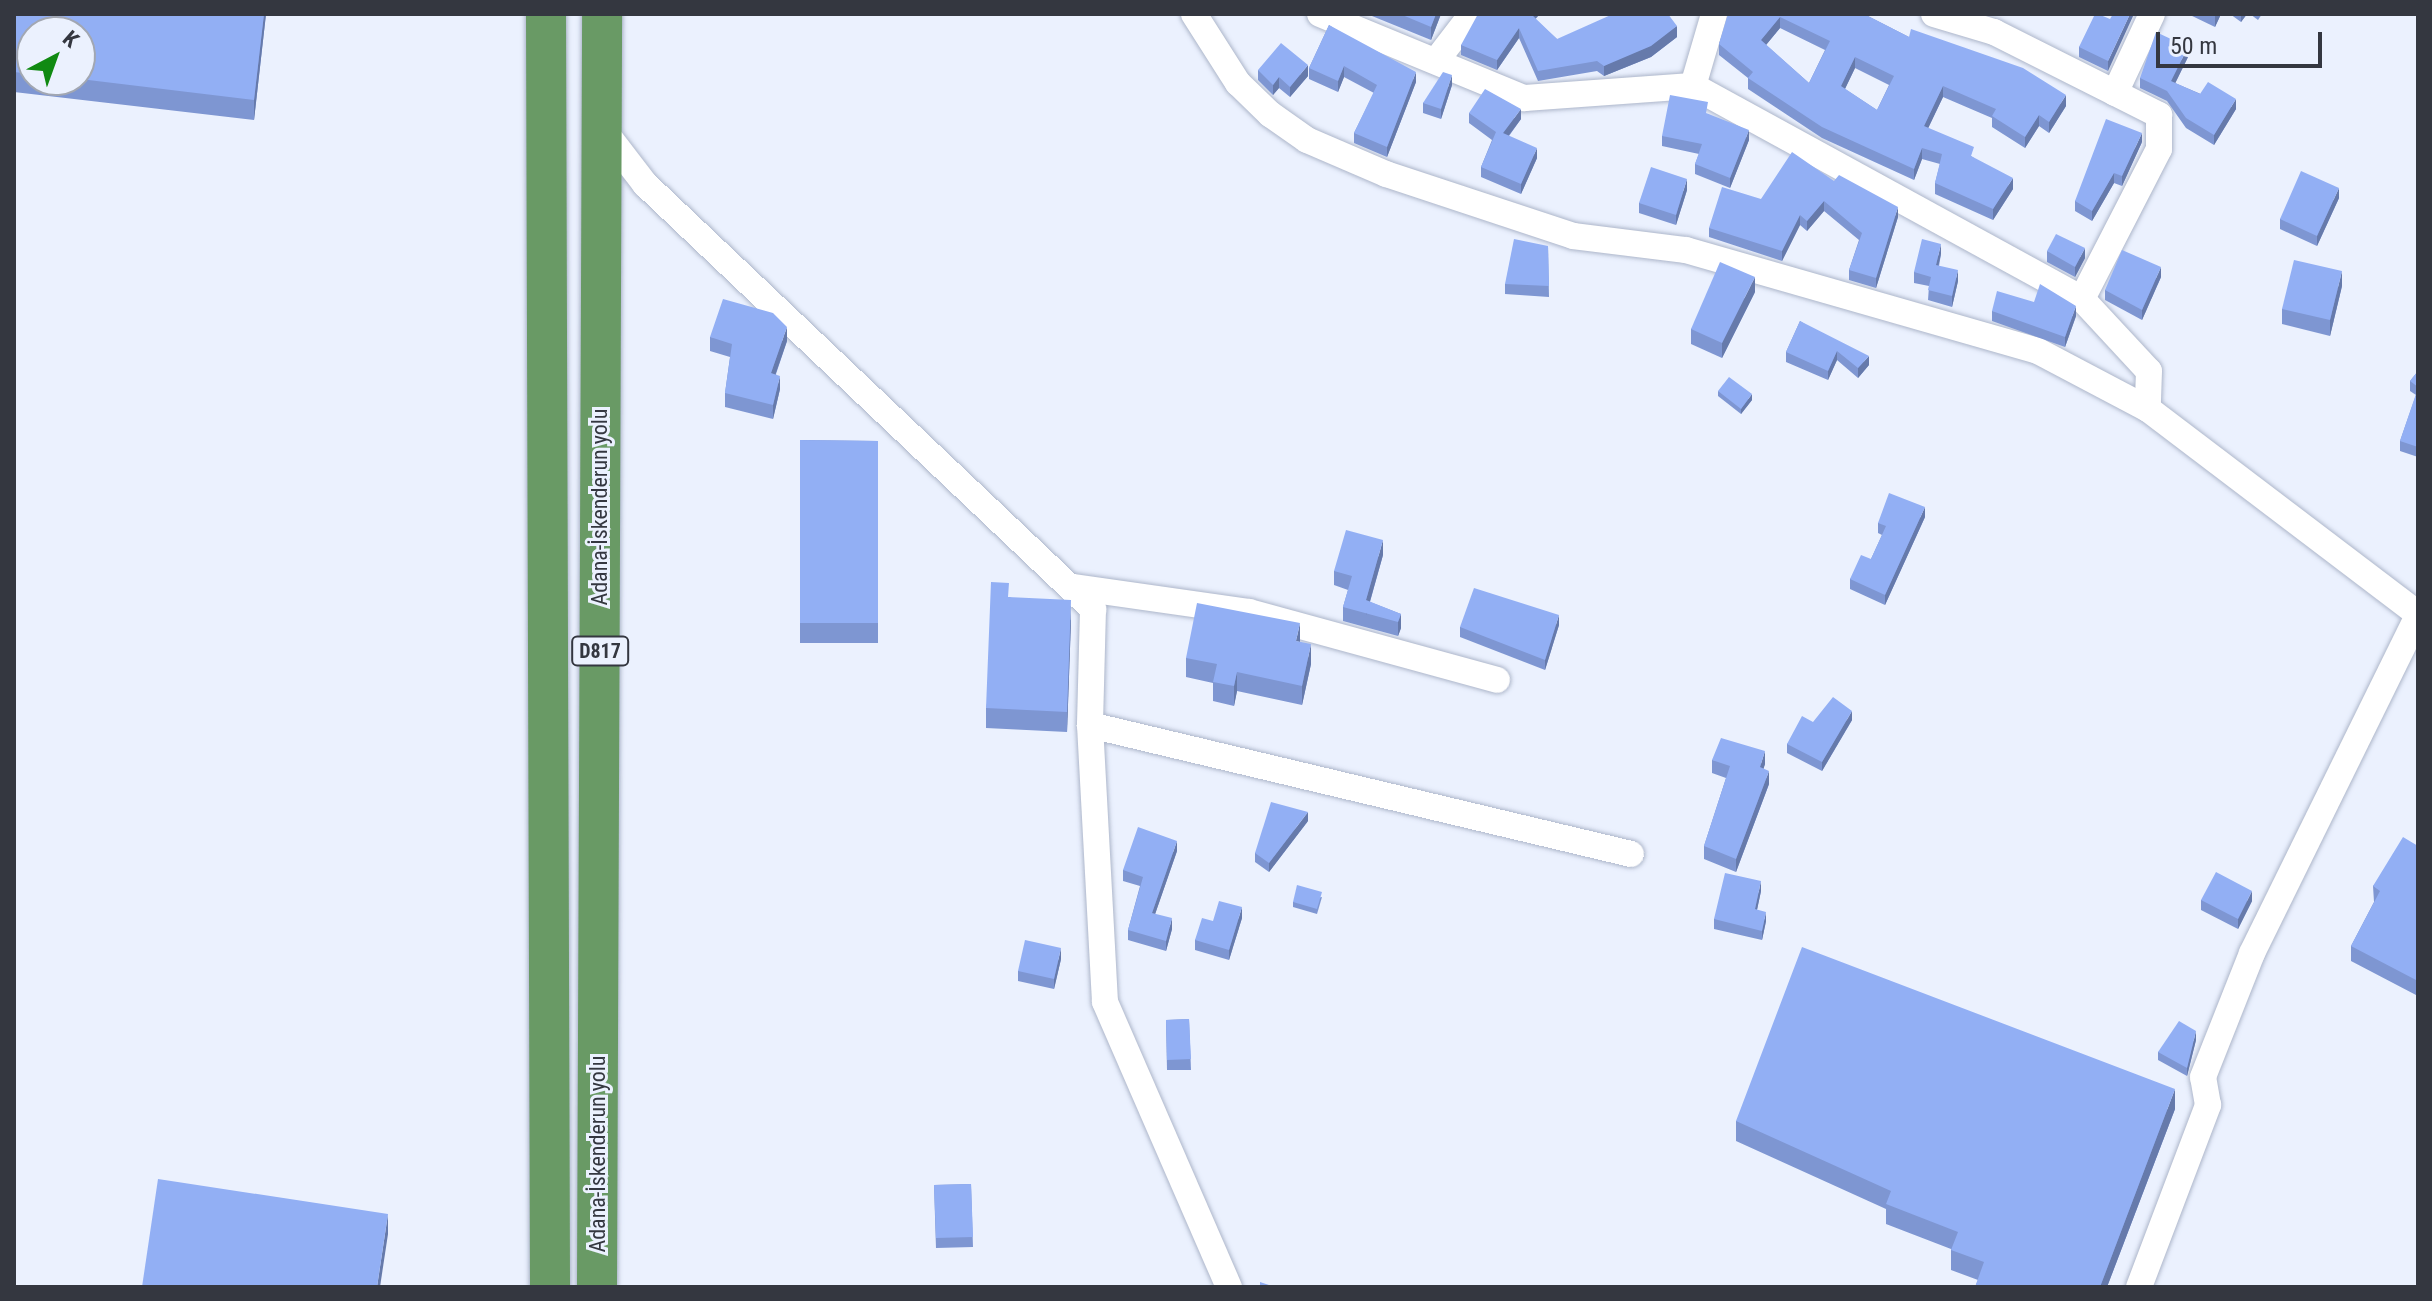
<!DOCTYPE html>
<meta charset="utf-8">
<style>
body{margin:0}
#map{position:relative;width:2432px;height:1301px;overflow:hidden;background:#ebf1fe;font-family:"Roboto Condensed",sans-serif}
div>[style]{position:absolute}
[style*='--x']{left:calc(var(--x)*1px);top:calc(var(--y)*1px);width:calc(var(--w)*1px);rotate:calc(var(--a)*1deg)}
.roads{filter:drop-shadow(0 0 2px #adb6ca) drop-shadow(0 0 2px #adb6ca)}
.minor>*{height:26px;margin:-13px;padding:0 13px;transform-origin:13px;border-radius:13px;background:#fff}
.highway>*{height:40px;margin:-20px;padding:0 20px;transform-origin:20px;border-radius:20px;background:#699a65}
.wall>*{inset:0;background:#7e96d2}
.shaded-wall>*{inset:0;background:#667aab}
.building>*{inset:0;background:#92aff4}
span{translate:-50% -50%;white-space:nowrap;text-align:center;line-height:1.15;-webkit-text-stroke:6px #ebf1fe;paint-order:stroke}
.shield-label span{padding:2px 6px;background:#ebf1fe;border:2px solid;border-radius:6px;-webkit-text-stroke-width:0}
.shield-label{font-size:20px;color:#343740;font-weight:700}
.street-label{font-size:22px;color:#343740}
.frame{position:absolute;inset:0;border:16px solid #343740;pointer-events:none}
.north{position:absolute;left:16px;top:16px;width:80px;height:80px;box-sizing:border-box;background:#ebf1fe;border:2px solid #a2a7b2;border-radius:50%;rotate:41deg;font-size:22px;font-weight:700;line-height:32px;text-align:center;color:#343740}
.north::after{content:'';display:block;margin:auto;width:28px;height:36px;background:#108a12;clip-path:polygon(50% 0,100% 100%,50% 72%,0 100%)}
.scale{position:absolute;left:2156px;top:32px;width:166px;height:36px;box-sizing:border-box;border:4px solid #343740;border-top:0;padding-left:10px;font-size:24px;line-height:28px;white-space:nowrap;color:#343740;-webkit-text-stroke:6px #ebf1fe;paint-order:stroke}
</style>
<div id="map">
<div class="roads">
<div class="minor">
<div style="--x:1194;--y:14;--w:82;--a:57.5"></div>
<div style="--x:1238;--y:83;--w:45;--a:44.1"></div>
<div style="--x:1270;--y:114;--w:45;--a:35.1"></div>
<div style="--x:1307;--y:140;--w:86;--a:23.3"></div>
<div style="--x:1386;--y:174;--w:197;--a:18.3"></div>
<div style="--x:1573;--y:236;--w:114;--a:7.1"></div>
<div style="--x:1686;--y:250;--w:366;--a:16"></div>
<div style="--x:2038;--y:351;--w:124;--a:27.8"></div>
<div style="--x:2148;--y:409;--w:339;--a:37.2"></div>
<div style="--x:1320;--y:14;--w:221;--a:22.4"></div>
<div style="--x:1524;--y:98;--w:169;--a:-4.1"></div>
<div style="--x:1693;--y:86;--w:443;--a:28.7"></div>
<div style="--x:2082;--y:299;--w:98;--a:47.1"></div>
<div style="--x:2149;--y:371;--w:38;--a:92"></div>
<div style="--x:1934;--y:14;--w:63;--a:16.7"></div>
<div style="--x:1994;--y:32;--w:185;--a:26.7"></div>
<div style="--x:2159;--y:115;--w:34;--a:90"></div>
<div style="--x:2159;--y:149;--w:169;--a:117.2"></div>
<div style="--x:1436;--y:61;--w:59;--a:-52.5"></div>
<div style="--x:1693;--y:86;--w:75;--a:-73.7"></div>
<div style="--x:2115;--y:93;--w:87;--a:-64.9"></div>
<div style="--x:602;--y:128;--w:71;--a:52.5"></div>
<div style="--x:645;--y:184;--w:618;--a:43.49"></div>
<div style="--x:1093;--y:609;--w:116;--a:91.5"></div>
<div style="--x:1090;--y:725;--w:277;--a:86.9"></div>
<div style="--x:1105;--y:1002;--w:311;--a:66.5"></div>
<div style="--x:1073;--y:587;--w:178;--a:8.1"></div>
<div style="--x:1249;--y:612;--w:257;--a:15.3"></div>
<div style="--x:1090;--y:725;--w:556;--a:13.41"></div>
<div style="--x:2139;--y:1287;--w:195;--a:-69.2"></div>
<div style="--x:2208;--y:1105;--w:28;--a:-100"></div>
<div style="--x:2203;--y:1077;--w:133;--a:-68.4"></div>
<div style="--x:2252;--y:953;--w:377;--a:-63.8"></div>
</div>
<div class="highway">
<div style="--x:546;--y:14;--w:1273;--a:89.82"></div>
<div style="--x:597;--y:1287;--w:1273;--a:-89.77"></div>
</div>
</div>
<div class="wall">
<div style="clip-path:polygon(evenodd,14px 14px,266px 14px,254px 120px,14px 92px,14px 14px,32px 32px,80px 32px,80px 80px,32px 80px,32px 32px)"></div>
<div style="clip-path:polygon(1367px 14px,1441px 14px,1431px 40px)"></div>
<div style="clip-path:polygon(evenodd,1729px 14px,1864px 14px,1909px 37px,2066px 106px,2049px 133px,2039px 126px,2025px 148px,1992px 127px,1992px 118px,1943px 97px,1928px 128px,1974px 158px,2013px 189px,1993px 220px,1935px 194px,1935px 183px,1940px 164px,1922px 159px,1914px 180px,1822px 138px,1748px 89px,1748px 78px,1719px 55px,1719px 44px,1729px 14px,1780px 28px,1825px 50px,1809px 83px,1766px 45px,1780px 28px,1729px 14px,1855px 68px,1889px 85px,1877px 110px,1845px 89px,1855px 68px)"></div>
<div style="clip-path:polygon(2188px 14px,2221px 14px,2215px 27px)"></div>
<div style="clip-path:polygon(2230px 14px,2247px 14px,2241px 22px)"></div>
<div style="clip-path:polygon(2250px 14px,2262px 14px,2258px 20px)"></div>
<div style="clip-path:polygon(1535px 19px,1557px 39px,1677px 37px,1651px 57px,1604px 76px,1597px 71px,1538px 81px,1519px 38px,1497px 70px,1461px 55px,1461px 45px)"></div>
<div style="clip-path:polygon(2110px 19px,2108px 71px,2079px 57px,2079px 47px)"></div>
<div style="clip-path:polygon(1329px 25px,1416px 82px,1387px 157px,1354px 143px,1354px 133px,1374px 93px,1344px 77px,1338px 92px,1309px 79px,1309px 68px)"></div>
<div style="clip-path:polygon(2188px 57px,2175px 83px,2236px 109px,2214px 145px,2186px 128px,2167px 101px,2140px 88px,2140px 78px)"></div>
<div style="clip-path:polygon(1258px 70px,1308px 76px,1290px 97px,1279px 88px,1273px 95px,1258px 80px)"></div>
<div style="clip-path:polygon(1452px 85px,1441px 119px,1423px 113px,1423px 103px)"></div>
<div style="clip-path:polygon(1469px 113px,1521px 119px,1509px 136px,1537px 158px,1521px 194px,1481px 177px,1481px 167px,1492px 140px,1469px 123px)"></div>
<div style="clip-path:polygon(1708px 114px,1749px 140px,1730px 188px,1695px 174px,1695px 164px,1699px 154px,1662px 146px,1662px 136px)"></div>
<div style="clip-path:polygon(2142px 142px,2122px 186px,2114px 183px,2092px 221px,2075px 211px,2075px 201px)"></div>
<div style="clip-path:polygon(1834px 181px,1898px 217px,1876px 288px,1849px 280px,1849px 270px,1859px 240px,1824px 211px,1807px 231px,1800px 225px,1782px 261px,1709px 237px,1709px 228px,1761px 199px)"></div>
<div style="clip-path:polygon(1687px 190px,1676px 225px,1639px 213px,1639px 203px)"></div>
<div style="clip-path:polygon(2339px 198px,2317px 246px,2280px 229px,2280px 219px)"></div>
<div style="clip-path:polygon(1548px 246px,1549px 297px,1505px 294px,1505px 284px)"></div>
<div style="clip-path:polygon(2047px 251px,2085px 258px,2075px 277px,2047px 262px)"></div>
<div style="clip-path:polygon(1941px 254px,1939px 266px,1958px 281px,1952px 307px,1928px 300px,1929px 286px,1914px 283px,1914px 272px)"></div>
<div style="clip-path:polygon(2161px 277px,2142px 320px,2105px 300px,2105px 290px)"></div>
<div style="clip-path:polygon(2342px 286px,2330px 336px,2282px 324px,2282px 309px)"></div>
<div style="clip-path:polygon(1755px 292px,1722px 358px,1691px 344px,1691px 329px)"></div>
<div style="clip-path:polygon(1992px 311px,2076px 316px,2065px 347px,1992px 321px)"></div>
<div style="clip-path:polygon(1800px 321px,1869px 365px,1858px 378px,1837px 360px,1828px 380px,1786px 362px,1786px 352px)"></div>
<div style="clip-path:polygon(710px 337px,787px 341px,776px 374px,780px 389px,773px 419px,725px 407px,725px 393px,730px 357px,710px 351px)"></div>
<div style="clip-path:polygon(2418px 371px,2418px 457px,2400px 451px,2400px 441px,2416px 395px,2410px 391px,2410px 381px)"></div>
<div style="clip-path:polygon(1718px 391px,1752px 400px,1741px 414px,1718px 396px)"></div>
<div style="clip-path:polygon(800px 440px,878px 441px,878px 643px,800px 643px)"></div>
<div style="clip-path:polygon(1925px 517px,1885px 605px,1850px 589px,1850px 579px,1871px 559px,1882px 535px,1878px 533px,1878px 523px)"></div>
<div style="clip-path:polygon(1383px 555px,1370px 602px,1401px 614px,1401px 628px,1398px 636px,1343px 621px,1343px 607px,1348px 590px,1334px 585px,1334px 571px)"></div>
<div style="clip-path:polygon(1009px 597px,1071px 620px,1067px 732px,986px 728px,986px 708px)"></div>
<div style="clip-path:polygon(1559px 625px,1545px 670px,1460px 637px,1460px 627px)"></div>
<div style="clip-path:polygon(1300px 642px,1311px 664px,1302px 705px,1237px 691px,1234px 706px,1213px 701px,1213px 683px,1186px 677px,1186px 658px)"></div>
<div style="clip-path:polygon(1852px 720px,1822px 771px,1787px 753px,1787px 744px,1813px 722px)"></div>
<div style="clip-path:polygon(1712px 760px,1765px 764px,1763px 769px,1769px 784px,1736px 872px,1704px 859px,1704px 846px,1726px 778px,1712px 773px)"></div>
<div style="clip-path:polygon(1308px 821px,1269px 872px,1255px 862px,1255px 853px)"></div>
<div style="clip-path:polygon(2418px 846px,2416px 995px,2351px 961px,2351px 946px,2374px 902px,2373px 886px)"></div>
<div style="clip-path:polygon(1177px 851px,1155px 914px,1172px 929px,1166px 951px,1128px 940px,1128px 930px,1140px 886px,1123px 881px,1123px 870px)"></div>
<div style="clip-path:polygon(1761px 891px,1757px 910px,1766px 921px,1762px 940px,1714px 929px,1714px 919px)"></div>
<div style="clip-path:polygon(1322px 897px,1317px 914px,1293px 907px,1293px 902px)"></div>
<div style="clip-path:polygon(2201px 900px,2252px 901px,2238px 929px,2201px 910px)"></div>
<div style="clip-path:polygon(1242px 918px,1229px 960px,1195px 950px,1195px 940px,1213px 921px)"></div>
<div style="clip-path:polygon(1061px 959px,1054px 989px,1018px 981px,1018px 971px)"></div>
<div style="clip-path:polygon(1189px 1019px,1191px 1070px,1167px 1070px,1166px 1020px)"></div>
<div style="clip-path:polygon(2196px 1040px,2187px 1076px,2158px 1060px,2158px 1052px)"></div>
<div style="clip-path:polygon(2175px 1109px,2107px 1287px,1975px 1287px,1978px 1280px,1951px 1270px,1951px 1249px,1886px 1224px,1886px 1209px,1736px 1141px,1736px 1121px)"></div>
<div style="clip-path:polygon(971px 1184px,973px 1247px,936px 1248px,934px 1185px)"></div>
</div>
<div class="shaded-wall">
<div style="clip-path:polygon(264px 14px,266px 14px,254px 120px,254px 100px)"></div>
<div style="clip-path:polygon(1436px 14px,1441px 14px,1431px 40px,1431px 27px)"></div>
<div style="clip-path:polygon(1531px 14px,1540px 14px,1530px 25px)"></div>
<div style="clip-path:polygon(2130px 14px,2134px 14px,2108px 71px,2108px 61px)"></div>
<div style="clip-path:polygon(2216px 14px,2221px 14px,2215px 27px,2215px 16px)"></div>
<div style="clip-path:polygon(2241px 14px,2247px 14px,2241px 22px)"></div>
<div style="clip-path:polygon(1780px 17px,1780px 28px,1761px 51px,1761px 40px)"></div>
<div style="clip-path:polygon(1677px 26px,1677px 37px,1651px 57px,1604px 76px,1604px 66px)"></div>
<div style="clip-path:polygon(1519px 28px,1519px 38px,1497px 70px,1497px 60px)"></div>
<div style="clip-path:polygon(2188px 47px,2188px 57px,2171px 92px,2171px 81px)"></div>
<div style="clip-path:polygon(1855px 57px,1855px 68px,1841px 97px,1841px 86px)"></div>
<div style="clip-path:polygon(1308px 65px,1308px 76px,1290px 97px,1290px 87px)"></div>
<div style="clip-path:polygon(1344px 66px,1344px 77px,1338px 92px,1338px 81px)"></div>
<div style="clip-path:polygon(1416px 72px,1416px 82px,1387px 157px,1387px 147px)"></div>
<div style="clip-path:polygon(1452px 75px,1452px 85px,1441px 119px,1441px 109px)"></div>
<div style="clip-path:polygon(1279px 77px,1279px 88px,1273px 95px,1273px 85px)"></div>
<div style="clip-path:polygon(1943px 86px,1943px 97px,1924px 137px,1924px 126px)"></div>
<div style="clip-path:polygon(2066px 95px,2066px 106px,2049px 133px,2049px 122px)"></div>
<div style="clip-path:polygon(2236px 99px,2236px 109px,2214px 145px,2214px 135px)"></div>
<div style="clip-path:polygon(1521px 109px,1521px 119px,1503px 143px,1503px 133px)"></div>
<div style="clip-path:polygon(2039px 115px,2039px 126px,2025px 148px,2025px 137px)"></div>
<div style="clip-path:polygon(1749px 130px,1749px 140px,1730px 188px,1730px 178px)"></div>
<div style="clip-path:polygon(2142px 133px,2142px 142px,2122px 186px,2122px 176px)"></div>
<div style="clip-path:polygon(1537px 148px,1537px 158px,1521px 194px,1521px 184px)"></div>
<div style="clip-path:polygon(1922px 148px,1922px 159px,1914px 180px,1914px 169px)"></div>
<div style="clip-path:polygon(2114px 173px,2114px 183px,2092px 221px,2092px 211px)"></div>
<div style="clip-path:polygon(2013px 178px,2013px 189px,1993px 220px,1993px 209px)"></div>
<div style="clip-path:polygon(1687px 179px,1687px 190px,1676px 225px,1676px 215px)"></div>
<div style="clip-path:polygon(2339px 188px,2339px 198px,2317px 246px,2317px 236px)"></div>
<div style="clip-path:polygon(1824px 201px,1824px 211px,1807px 231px,1807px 221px)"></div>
<div style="clip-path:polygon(1898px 207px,1898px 217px,1876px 288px,1876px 278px)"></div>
<div style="clip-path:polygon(1800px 215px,1800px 225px,1782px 261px,1782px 251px)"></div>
<div style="clip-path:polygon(1941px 244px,1941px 254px,1936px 275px,1936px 265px)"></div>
<div style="clip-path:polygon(2085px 248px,2085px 258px,2075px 277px,2075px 267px)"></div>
<div style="clip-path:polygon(2161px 267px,2161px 277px,2142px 320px,2142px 310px)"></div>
<div style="clip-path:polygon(1958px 270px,1958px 281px,1952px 307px,1952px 296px)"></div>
<div style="clip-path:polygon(2342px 271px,2342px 286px,2330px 336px,2330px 320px)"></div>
<div style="clip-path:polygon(1755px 277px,1755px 292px,1722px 358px,1722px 343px)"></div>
<div style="clip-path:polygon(2076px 306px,2076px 316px,2065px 347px,2065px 337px)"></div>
<div style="clip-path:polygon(787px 327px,787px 341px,771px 387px,771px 373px)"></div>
<div style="clip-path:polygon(1837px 351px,1837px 360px,1828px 380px,1828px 371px)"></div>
<div style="clip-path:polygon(1869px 356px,1869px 365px,1858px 378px,1858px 368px)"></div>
<div style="clip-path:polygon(780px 376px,780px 389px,773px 419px,773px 405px)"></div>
<div style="clip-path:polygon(1752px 394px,1752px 400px,1741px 414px,1741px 409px)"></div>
<div style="clip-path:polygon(1925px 507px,1925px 517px,1885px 605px,1885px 595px)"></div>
<div style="clip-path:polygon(1383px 540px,1383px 555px,1366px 615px,1366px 600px)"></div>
<div style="clip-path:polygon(1071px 600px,1071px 620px,1067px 732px,1067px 712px)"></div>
<div style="clip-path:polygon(1401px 614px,1401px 628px,1398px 636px,1398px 622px)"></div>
<div style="clip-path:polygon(1559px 615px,1559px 625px,1545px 670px,1545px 660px)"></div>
<div style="clip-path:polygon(1300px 623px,1300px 642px,1296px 641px)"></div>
<div style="clip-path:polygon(1311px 644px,1311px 664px,1302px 705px,1302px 686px)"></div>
<div style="clip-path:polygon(1237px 672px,1237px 691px,1234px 706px,1234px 686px)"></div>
<div style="clip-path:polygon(1852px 711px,1852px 720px,1822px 771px,1822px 762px)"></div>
<div style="clip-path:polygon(1765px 751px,1765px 764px,1760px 780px,1760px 767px)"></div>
<div style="clip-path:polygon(1769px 771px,1769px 784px,1736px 872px,1736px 859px)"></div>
<div style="clip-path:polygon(1308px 812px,1308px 821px,1269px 872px,1269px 863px)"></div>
<div style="clip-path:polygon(1177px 841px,1177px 851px,1152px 923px,1152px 913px)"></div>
<div style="clip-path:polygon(1761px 881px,1761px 891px,1755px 919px,1755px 909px)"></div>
<div style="clip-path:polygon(2252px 891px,2252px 901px,2238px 929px,2238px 919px)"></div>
<div style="clip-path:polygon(1242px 907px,1242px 918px,1229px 960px,1229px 950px)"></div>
<div style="clip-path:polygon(1766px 912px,1766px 921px,1762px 940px,1762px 931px)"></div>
<div style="clip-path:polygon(1172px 918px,1172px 929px,1166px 951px,1166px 941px)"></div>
<div style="clip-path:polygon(1061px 948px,1061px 959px,1054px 989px,1054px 979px)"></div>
<div style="clip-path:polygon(2418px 976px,2418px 991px,2416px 995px,2416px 980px)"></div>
<div style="clip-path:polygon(2196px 1031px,2196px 1040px,2187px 1076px,2187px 1068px)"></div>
<div style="clip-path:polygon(2175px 1089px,2175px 1109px,2107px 1287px,2100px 1287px)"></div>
<div style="clip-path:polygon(388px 1214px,388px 1234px,380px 1287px,377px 1287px)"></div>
</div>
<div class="building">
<div style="clip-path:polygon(14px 14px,264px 14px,254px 100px,80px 79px,80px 32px,32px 32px,32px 74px,14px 72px)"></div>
<div style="clip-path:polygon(1400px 14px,1436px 14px,1431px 27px)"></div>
<div style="clip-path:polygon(1478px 14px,1531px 14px,1557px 39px,1613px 14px,1668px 14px,1677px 26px,1651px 46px,1604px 66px,1597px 61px,1538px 71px,1519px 28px,1497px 60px,1461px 45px)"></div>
<div style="clip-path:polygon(evenodd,1729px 14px,1864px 14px,1909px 37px,1911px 29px,2023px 68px,2066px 95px,2049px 122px,2039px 115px,2025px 137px,1992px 116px,1996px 109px,1943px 86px,1924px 126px,1974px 147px,1971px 156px,2013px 178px,1993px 209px,1935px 183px,1942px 154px,1922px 148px,1914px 169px,1822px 127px,1748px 78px,1753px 72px,1719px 44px,1727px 17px,1729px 14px,1780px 17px,1830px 41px,1809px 83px,1761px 40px,1780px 17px,1729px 14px,1855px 57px,1894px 76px,1877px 110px,1841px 86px,1855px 57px)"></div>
<div style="clip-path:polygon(2095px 14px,2098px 14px,2110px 19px,2113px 14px,2130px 14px,2108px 61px,2079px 47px)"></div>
<div style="clip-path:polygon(1329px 25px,1416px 72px,1387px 147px,1354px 133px,1377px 85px,1344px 66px,1338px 81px,1309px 68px)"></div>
<div style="clip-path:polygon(2156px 32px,2188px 47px,2171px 81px,2200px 94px,2208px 82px,2236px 99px,2214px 135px,2186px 118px,2167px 91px,2140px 78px)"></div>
<div style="clip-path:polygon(1281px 43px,1308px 65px,1290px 87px,1279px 77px,1273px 85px,1258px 70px)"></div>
<div style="clip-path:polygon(1443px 72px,1452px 75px,1441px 109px,1423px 103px)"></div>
<div style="clip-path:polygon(1485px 89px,1521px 109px,1503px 133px,1537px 148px,1521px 184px,1481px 167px,1496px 132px,1469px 113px)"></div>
<div style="clip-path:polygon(1670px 95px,1708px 102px,1706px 113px,1749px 130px,1730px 178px,1695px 164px,1702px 144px,1662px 136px)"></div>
<div style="clip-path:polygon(2106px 119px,2142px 133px,2122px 176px,2114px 173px,2092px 211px,2075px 201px)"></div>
<div style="clip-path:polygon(1792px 152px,1834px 181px,1839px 175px,1898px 207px,1876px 278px,1849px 270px,1862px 233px,1824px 201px,1807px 221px,1800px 215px,1782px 251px,1709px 228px,1722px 187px,1761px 199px)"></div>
<div style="clip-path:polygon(1651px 167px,1687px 179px,1676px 215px,1639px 203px)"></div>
<div style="clip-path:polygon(2301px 171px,2339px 188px,2317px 236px,2280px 219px)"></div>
<div style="clip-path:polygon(2056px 234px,2085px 248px,2075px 267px,2047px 251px)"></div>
<div style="clip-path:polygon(1514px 239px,1548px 246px,1549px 286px,1505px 284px)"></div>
<div style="clip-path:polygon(1922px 239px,1941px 244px,1936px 265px,1958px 270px,1952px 296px,1928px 290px,1931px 277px,1914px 272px)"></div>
<div style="clip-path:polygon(2122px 250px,2161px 267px,2142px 310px,2105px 290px)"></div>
<div style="clip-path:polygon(2294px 260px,2342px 271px,2330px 320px,2282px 309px)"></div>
<div style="clip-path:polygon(1720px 262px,1755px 277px,1722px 343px,1691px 329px)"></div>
<div style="clip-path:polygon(2040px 284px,2076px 306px,2065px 337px,1992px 311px,1997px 291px,2034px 302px)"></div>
<div style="clip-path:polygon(723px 299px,773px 313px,787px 327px,771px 373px,780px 376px,773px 405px,725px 393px,732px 344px,710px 337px)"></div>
<div style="clip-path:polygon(1800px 321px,1869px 356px,1858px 368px,1837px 351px,1828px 371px,1786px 352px)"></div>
<div style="clip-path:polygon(2418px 371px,2418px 387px,2410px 381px)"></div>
<div style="clip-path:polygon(1729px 377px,1752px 394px,1741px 409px,1718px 391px)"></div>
<div style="clip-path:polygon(2418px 388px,2418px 447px,2400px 441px)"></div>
<div style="clip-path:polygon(800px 440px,878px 441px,878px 623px,800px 623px)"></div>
<div style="clip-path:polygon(1889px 493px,1925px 507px,1885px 595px,1850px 579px,1861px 555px,1871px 559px,1886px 526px,1878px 523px)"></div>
<div style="clip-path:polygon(1346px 530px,1383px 540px,1366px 600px,1401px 614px,1398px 622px,1343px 607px,1352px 576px,1334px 571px)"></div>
<div style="clip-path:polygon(991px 582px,1009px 583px,1008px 597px,1071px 600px,1067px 712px,986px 708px)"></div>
<div style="clip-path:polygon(1474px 588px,1559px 615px,1545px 660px,1460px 627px)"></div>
<div style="clip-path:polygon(1197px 603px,1300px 623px,1296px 641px,1311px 644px,1302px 686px,1237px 672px,1234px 686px,1213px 682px,1217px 664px,1186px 658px)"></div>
<div style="clip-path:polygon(1833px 697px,1852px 711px,1822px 762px,1787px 744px,1802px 716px,1813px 722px)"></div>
<div style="clip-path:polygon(1721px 738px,1765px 751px,1760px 767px,1769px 771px,1736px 859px,1704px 846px,1730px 766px,1712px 760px)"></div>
<div style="clip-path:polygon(1271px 802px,1308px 812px,1269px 863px,1255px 853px)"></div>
<div style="clip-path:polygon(1138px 827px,1177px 841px,1152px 913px,1172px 918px,1166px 941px,1128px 930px,1143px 877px,1123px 870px)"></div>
<div style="clip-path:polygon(2403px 837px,2418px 846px,2418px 976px,2416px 980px,2351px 946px,2380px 891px,2373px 886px)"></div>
<div style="clip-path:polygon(2216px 872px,2252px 891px,2238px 919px,2201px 900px)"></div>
<div style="clip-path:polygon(1725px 873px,1761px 881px,1755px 909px,1766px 912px,1762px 931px,1714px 919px)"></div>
<div style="clip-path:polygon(1297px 885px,1322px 892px,1317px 909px,1293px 902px)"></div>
<div style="clip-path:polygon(1219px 901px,1242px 907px,1229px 950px,1195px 940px,1202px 918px,1213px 921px)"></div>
<div style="clip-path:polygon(1025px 940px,1061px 948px,1054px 979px,1018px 971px)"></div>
<div style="clip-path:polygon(1802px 947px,2175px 1089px,2100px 1287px,1975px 1287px,1984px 1262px,1951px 1250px,1958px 1232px,1886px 1204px,1891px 1191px,1736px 1121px)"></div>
<div style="clip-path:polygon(1189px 1019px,1191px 1059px,1167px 1060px,1166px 1020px)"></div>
<div style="clip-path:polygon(2179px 1021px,2196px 1031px,2187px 1068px,2158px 1052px)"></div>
<div style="clip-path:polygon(158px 1179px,388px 1214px,377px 1287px,142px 1287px)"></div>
<div style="clip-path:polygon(971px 1184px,973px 1237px,936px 1238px,934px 1185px)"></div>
<div style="clip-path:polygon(1260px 1282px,1275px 1287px,1260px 1287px)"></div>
</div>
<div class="shield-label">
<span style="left:600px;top:651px">D817</span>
</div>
<div class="street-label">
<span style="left:600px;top:507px;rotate:-90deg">Adana-İskenderun yolu</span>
<span style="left:598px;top:1154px;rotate:-90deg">Adana-İskenderun yolu</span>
</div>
<div class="frame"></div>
<div class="north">K</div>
<div class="scale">50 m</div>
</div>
